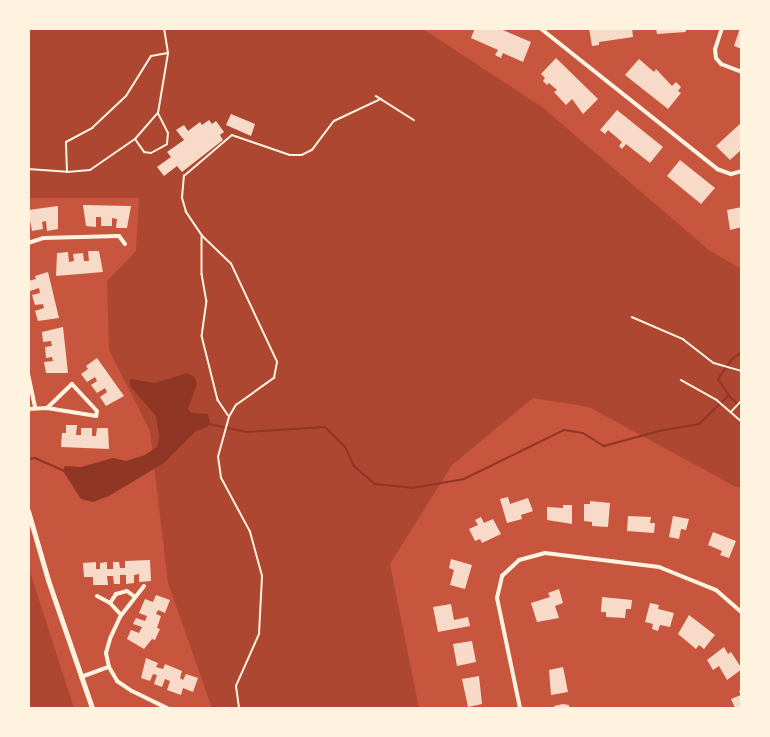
<!DOCTYPE html>
<style>
body{margin:0}
#map{position:relative;width:770px;height:737px;overflow:hidden;background:#c8553d;font-family:Bitter,serif}
div>[style]{position:absolute}
[style*='--x']{left:calc(var(--x)*1px);top:calc(var(--y)*1px);width:calc(var(--w)*1px);rotate:calc(var(--a)*1deg)}
.green>*{inset:0;background:#ae4732}
.water>*{inset:0;background:#8f3625}
.stream>*{height:2px;margin:-1px;padding:0 1px;transform-origin:1px;border-radius:1px;background:#8f3625}
.building>*{inset:0;background:#f7dbc8}
.path>*{height:1.5px;margin:-0.75px;padding:0 0.75px;transform-origin:0.75px;border-radius:0.75px;background:#fff3e0}
.service>*{height:2px;margin:-1px;padding:0 1px;transform-origin:1px;border-radius:1px;background:#fff3e0}
.minor>*{height:4px;margin:-2px;padding:0 2px;transform-origin:2px;border-radius:2px;background:#fff3e0}
.secondary>*{height:5px;margin:-2.5px;padding:0 2.5px;transform-origin:2.5px;border-radius:2.5px;background:#fff3e0}
span{translate:-50% -50%;white-space:nowrap;text-align:center;line-height:1.15;-webkit-text-stroke:6px #fff3e0;paint-order:stroke}
.frame{position:absolute;inset:0;border:30px solid #fff3e0;pointer-events:none}
</style>
<div id="map">
<div class="green">
<div style="clip-path:polygon(28px 29px,423px 29px,542px 107px,709px 250px,741px 269px,741px 487px,736px 487px,589px 407px,533px 398px,452px 465px,390px 564px,419px 708px,212px 708px,168px 583px,150px 431px,109px 350px,107px 281px,136px 251px,139px 198px,29px 198px)"></div>
<div style="clip-path:polygon(30px 572px,74px 708px,29px 708px)"></div>
</div>
<div class="water">
<div style="clip-path:polygon(187px 373px,195px 377px,197px 384px,188px 409px,191px 413px,208px 414px,210px 423px,208px 427px,196px 431px,164px 463px,109px 496px,93px 502px,81px 499px,63px 471px,65px 466px,81px 467px,113px 458px,126px 461px,145px 455px,157px 447px,159px 437px,156px 416px,130px 386px,130px 379px,155px 383px)"></div>
</div>
<div class="stream">
<div style="--x:729;--y:396;--w:18;--a:43"></div>
<div style="--x:209;--y:424;--w:39;--a:12"></div>
<div style="--x:247;--y:432;--w:78;--a:-3.7"></div>
<div style="--x:325;--y:427;--w:28;--a:45"></div>
<div style="--x:345;--y:447;--w:21;--a:65"></div>
<div style="--x:354;--y:466;--w:28;--a:41"></div>
<div style="--x:375;--y:484;--w:37;--a:6"></div>
<div style="--x:412;--y:488;--w:53;--a:-9.8"></div>
<div style="--x:464;--y:479;--w:111;--a:-26.1"></div>
<div style="--x:564;--y:430;--w:19;--a:9"></div>
<div style="--x:583;--y:433;--w:25;--a:32"></div>
<div style="--x:604;--y:446;--w:57;--a:-15.3"></div>
<div style="--x:659;--y:431;--w:41;--a:-9.9"></div>
<div style="--x:699;--y:424;--w:42;--a:-44"></div>
<div style="--x:729;--y:395;--w:19;--a:-125"></div>
<div style="--x:718;--y:379;--w:24;--a:-55"></div>
<div style="--x:732;--y:359;--w:12;--a:-35"></div>
<div style="--x:28;--y:459;--w:7;--a:-8"></div>
<div style="--x:35;--y:458;--w:32;--a:24"></div>
</div>
<div class="building">
<div style="clip-path:polygon(475px 28px,498px 28px,531px 42px,523px 62px,503px 53px,501px 58px,495px 55px,498px 50px,471px 38px)"></div>
<div style="clip-path:polygon(589px 28px,632px 28px,633px 37px,599px 42px,599px 45px,592px 46px)"></div>
<div style="clip-path:polygon(656px 28px,686px 28px,686px 32px,657px 34px)"></div>
<div style="clip-path:polygon(740px 28px,742px 28px,742px 49px,734px 46px)"></div>
<div style="clip-path:polygon(556px 58px,598px 99px,583px 114px,572px 99px,566px 105px,554px 92px,557px 90px,549px 83px,547px 85px,543px 81px,545px 78px,541px 74px)"></div>
<div style="clip-path:polygon(639px 59px,654px 72px,656px 69px,672px 86px,676px 82px,681px 87px,678px 91px,681px 93px,668px 109px,625px 75px)"></div>
<div style="clip-path:polygon(617px 110px,663px 147px,650px 163px,626px 144px,622px 149px,619px 146px,622px 142px,608px 130px,605px 134px,600px 130px)"></div>
<div style="clip-path:polygon(231px 114px,255px 124px,251px 136px,226px 125px)"></div>
<div style="clip-path:polygon(209px 120px,212px 124px,216px 121px,224px 132px,220px 135px,223px 140px,182px 172px,177px 166px,164px 176px,157px 167px,171px 157px,167px 152px,184px 140px,176px 130px,184px 125px,188px 131px,200px 122px,202px 125px)"></div>
<div style="clip-path:polygon(742px 122px,742px 149px,730px 160px,716px 146px)"></div>
<div style="clip-path:polygon(680px 160px,715px 188px,701px 204px,667px 176px)"></div>
<div style="clip-path:polygon(83px 205px,131px 206px,127px 228px,116px 228px,117px 219px,112px 218px,112px 226px,101px 226px,101px 217px,96px 217px,96px 227px,86px 226px)"></div>
<div style="clip-path:polygon(58px 206px,58px 229px,47px 231px,46px 221px,42px 222px,43px 229px,32px 231px,28px 210px)"></div>
<div style="clip-path:polygon(742px 207px,742px 227px,730px 230px,727px 210px)"></div>
<div style="clip-path:polygon(88px 251px,99px 251px,103px 272px,56px 276px,57px 253px,68px 252px,69px 262px,74px 261px,73px 254px,83px 253px,84px 261px,89px 261px)"></div>
<div style="clip-path:polygon(48px 272px,59px 318px,38px 321px,35px 311px,44px 308px,43px 304px,35px 305px,32px 295px,40px 293px,39px 288px,30px 291px,28px 281px,36px 279px,35px 276px)"></div>
<div style="clip-path:polygon(63px 327px,68px 373px,46px 373px,44px 362px,53px 361px,52px 357px,46px 358px,45px 347px,52px 346px,51px 341px,43px 342px,42px 332px)"></div>
<div style="clip-path:polygon(97px 358px,124px 396px,106px 406px,100px 397px,107px 392px,105px 388px,97px 393px,91px 385px,97px 381px,95px 377px,87px 382px,81px 374px,88px 369px,86px 366px)"></div>
<div style="clip-path:polygon(66px 425px,77px 425px,76px 435px,81px 435px,81px 428px,92px 428px,92px 436px,96px 436px,97px 428px,108px 428px,109px 449px,61px 447px,62px 433px,66px 433px)"></div>
<div style="clip-path:polygon(508px 497px,510px 504px,528px 498px,533px 511px,521px 515px,522px 519px,507px 523px,500px 499px)"></div>
<div style="clip-path:polygon(590px 501px,610px 503px,608px 527px,592px 526px,592px 522px,584px 521px,584px 504px,590px 504px)"></div>
<div style="clip-path:polygon(563px 505px,572px 505px,572px 524px,547px 520px,547px 507px,563px 508px)"></div>
<div style="clip-path:polygon(628px 516px,651px 517px,650px 523px,655px 523px,654px 533px,627px 531px)"></div>
<div style="clip-path:polygon(673px 516px,689px 519px,686px 530px,681px 529px,679px 539px,669px 537px)"></div>
<div style="clip-path:polygon(481px 517px,484px 523px,493px 519px,501px 534px,482px 543px,480px 539px,475px 541px,469px 529px,478px 525px,475px 520px)"></div>
<div style="clip-path:polygon(713px 532px,736px 541px,729px 558px,720px 555px,722px 551px,708px 545px)"></div>
<div style="clip-path:polygon(451px 559px,472px 565px,465px 589px,450px 585px,454px 570px,449px 568px)"></div>
<div style="clip-path:polygon(150px 560px,151px 581px,139px 582px,139px 574px,134px 575px,134px 583px,126px 584px,126px 575px,120px 575px,120px 584px,114px 584px,113px 576px,107px 576px,108px 585px,93px 585px,93px 577px,84px 577px,83px 563px,96px 562px,96px 569px,100px 569px,100px 563px,107px 562px,107px 569px,113px 569px,113px 562px,119px 562px,120px 568px,125px 568px,125px 561px)"></div>
<div style="clip-path:polygon(559px 589px,563px 603px,555px 606px,559px 618px,537px 622px,531px 603px,550px 597px,548px 593px)"></div>
<div style="clip-path:polygon(156px 595px,170px 600px,165px 613px,158px 610px,156px 614px,161px 616px,157px 628px,160px 629px,155px 640px,152px 639px,144px 649px,127px 639px,131px 630px,139px 633px,142px 627px,133px 624px,136px 618px,145px 621px,147px 616px,139px 613px,145px 599px,153px 602px)"></div>
<div style="clip-path:polygon(602px 597px,632px 600px,631px 609px,626px 609px,625px 618px,606px 617px,606px 612px,601px 612px)"></div>
<div style="clip-path:polygon(650px 603px,659px 605px,658px 609px,674px 613px,670px 627px,660px 625px,658px 631px,652px 629px,653px 624px,645px 622px)"></div>
<div style="clip-path:polygon(451px 604px,454px 620px,468px 617px,470px 626px,438px 632px,433px 607px)"></div>
<div style="clip-path:polygon(689px 615px,715px 635px,704px 649px,699px 645px,696px 649px,678px 634px)"></div>
<div style="clip-path:polygon(472px 641px,476px 662px,457px 666px,453px 644px)"></div>
<div style="clip-path:polygon(724px 647px,728px 654px,731px 652px,742px 669px,727px 680px,719px 666px,713px 670px,707px 660px)"></div>
<div style="clip-path:polygon(146px 658px,158px 663px,156px 667px,163px 669px,165px 664px,182px 671px,180px 678px,183px 680px,186px 674px,198px 678px,193px 692px,183px 688px,181px 695px,167px 690px,170px 681px,165px 679px,162px 687px,154px 684px,157px 675px,153px 674px,150px 681px,141px 678px)"></div>
<div style="clip-path:polygon(563px 667px,568px 692px,551px 695px,549px 670px)"></div>
<div style="clip-path:polygon(479px 676px,482px 704px,468px 707px,462px 679px)"></div>
<div style="clip-path:polygon(742px 690px,742px 708px,735px 708px,731px 699px,741px 695px,739px 691px)"></div>
<div style="clip-path:polygon(563px 704px,569px 705px,569px 708px,555px 708px,554px 706px)"></div>
</div>
<div class="path">
<div style="--x:376;--y:96;--w:45;--a:32.3"></div>
<div style="--x:202;--y:237;--w:37;--a:90"></div>
<div style="--x:202;--y:274;--w:27;--a:80"></div>
<div style="--x:207;--y:301;--w:35;--a:98"></div>
<div style="--x:202;--y:336;--w:66;--a:76"></div>
<div style="--x:218;--y:400;--w:18;--a:56"></div>
<div style="--x:632;--y:317;--w:56;--a:23.3"></div>
<div style="--x:683;--y:339;--w:39;--a:38"></div>
<div style="--x:714;--y:363;--w:29;--a:16"></div>
<div style="--x:681;--y:380;--w:41;--a:29.1"></div>
<div style="--x:717;--y:400;--w:33;--a:41"></div>
<div style="--x:731;--y:412;--w:16;--a:-47"></div>
<div style="--x:239;--y:708;--w:22;--a:-98"></div>
<div style="--x:236;--y:686;--w:57;--a:-66.1"></div>
<div style="--x:259;--y:634;--w:58;--a:-87"></div>
<div style="--x:262;--y:576;--w:46;--a:-105.3"></div>
<div style="--x:250;--y:532;--w:61;--a:-118.2"></div>
<div style="--x:221;--y:478;--w:21;--a:-98"></div>
<div style="--x:218;--y:457;--w:41;--a:-74.6"></div>
<div style="--x:229;--y:417;--w:14;--a:-60"></div>
<div style="--x:236;--y:405;--w:47;--a:-35.4"></div>
<div style="--x:274;--y:378;--w:16;--a:-79"></div>
<div style="--x:277;--y:362;--w:108;--a:-115.1"></div>
<div style="--x:231;--y:264;--w:40;--a:-136"></div>
<div style="--x:202;--y:236;--w:29;--a:-124"></div>
<div style="--x:186;--y:212;--w:15;--a:-106"></div>
<div style="--x:182;--y:198;--w:22;--a:-85"></div>
<div style="--x:184;--y:176;--w:63;--a:-40.5"></div>
<div style="--x:232;--y:135;--w:61;--a:19"></div>
<div style="--x:290;--y:155;--w:12;--a:0"></div>
<div style="--x:302;--y:155;--w:11;--a:-27"></div>
<div style="--x:312;--y:150;--w:36;--a:-53"></div>
<div style="--x:334;--y:121;--w:52;--a:-25.1"></div>
</div>
<div class="service">
<div style="--x:135;--y:139;--w:16;--a:55"></div>
<div style="--x:144;--y:152;--w:7;--a:8"></div>
<div style="--x:151;--y:153;--w:18;--a:-29"></div>
<div style="--x:167;--y:144;--w:11;--a:-85"></div>
<div style="--x:168;--y:133;--w:22;--a:-117"></div>
<div style="--x:28;--y:169;--w:39;--a:4"></div>
<div style="--x:67;--y:172;--w:23;--a:-5"></div>
<div style="--x:90;--y:170;--w:55;--a:-34.6"></div>
<div style="--x:135;--y:139;--w:35;--a:-49"></div>
<div style="--x:158;--y:113;--w:61;--a:-80.5"></div>
<div style="--x:168;--y:53;--w:25;--a:-99"></div>
<div style="--x:67;--y:172;--w:30;--a:-92"></div>
<div style="--x:66;--y:142;--w:30;--a:-28"></div>
<div style="--x:92;--y:128;--w:47;--a:-43.3"></div>
<div style="--x:126;--y:96;--w:47;--a:-58"></div>
<div style="--x:151;--y:56;--w:17;--a:-10"></div>
</div>
<div class="minor">
<div style="--x:540;--y:28;--w:226;--a:38.5"></div>
<div style="--x:717;--y:169;--w:15;--a:20"></div>
<div style="--x:731;--y:174;--w:11;--a:-15"></div>
<div style="--x:722;--y:28;--w:22;--a:108"></div>
<div style="--x:715;--y:49;--w:9;--a:84"></div>
<div style="--x:716;--y:58;--w:8;--a:50"></div>
<div style="--x:721;--y:64;--w:22;--a:21"></div>
<div style="--x:28;--y:243;--w:16;--a:-18"></div>
<div style="--x:43;--y:238;--w:76;--a:-1.5"></div>
<div style="--x:119;--y:236;--w:10;--a:53"></div>
<div style="--x:28;--y:374;--w:34;--a:78"></div>
<div style="--x:28;--y:409;--w:19;--a:-3"></div>
<div style="--x:47;--y:408;--w:50;--a:9.3"></div>
<div style="--x:96;--y:416;--w:5;--a:-79"></div>
<div style="--x:97;--y:411;--w:37;--a:-133"></div>
<div style="--x:72;--y:384;--w:35;--a:136"></div>
<div style="--x:144;--y:586;--w:37;--a:128"></div>
<div style="--x:121;--y:615;--w:26;--a:115"></div>
<div style="--x:110;--y:639;--w:15;--a:106"></div>
<div style="--x:106;--y:653;--w:14;--a:78"></div>
<div style="--x:109;--y:667;--w:16;--a:60"></div>
<div style="--x:117;--y:681;--w:18;--a:34"></div>
<div style="--x:132;--y:691;--w:39;--a:26"></div>
<div style="--x:97;--y:596;--w:15;--a:28"></div>
<div style="--x:110;--y:603;--w:16;--a:47"></div>
<div style="--x:110;--y:603;--w:11;--a:-56"></div>
<div style="--x:116;--y:594;--w:11;--a:-15"></div>
<div style="--x:127;--y:591;--w:10;--a:37"></div>
<div style="--x:81;--y:677;--w:30;--a:-20"></div>
<div style="--x:520;--y:708;--w:112;--a:-101.8"></div>
<div style="--x:497;--y:598;--w:23;--a:-77"></div>
<div style="--x:502;--y:576;--w:23;--a:-43"></div>
<div style="--x:519;--y:560;--w:27;--a:-15"></div>
<div style="--x:545;--y:553;--w:115;--a:7"></div>
<div style="--x:659;--y:567;--w:61;--a:22"></div>
<div style="--x:716;--y:590;--w:35;--a:41"></div>
</div>
<div class="secondary">
<div style="--x:28;--y:511;--w:72;--a:73.8"></div>
<div style="--x:48;--y:580;--w:135;--a:71"></div>
</div>
<div class="frame"></div>
</div>
